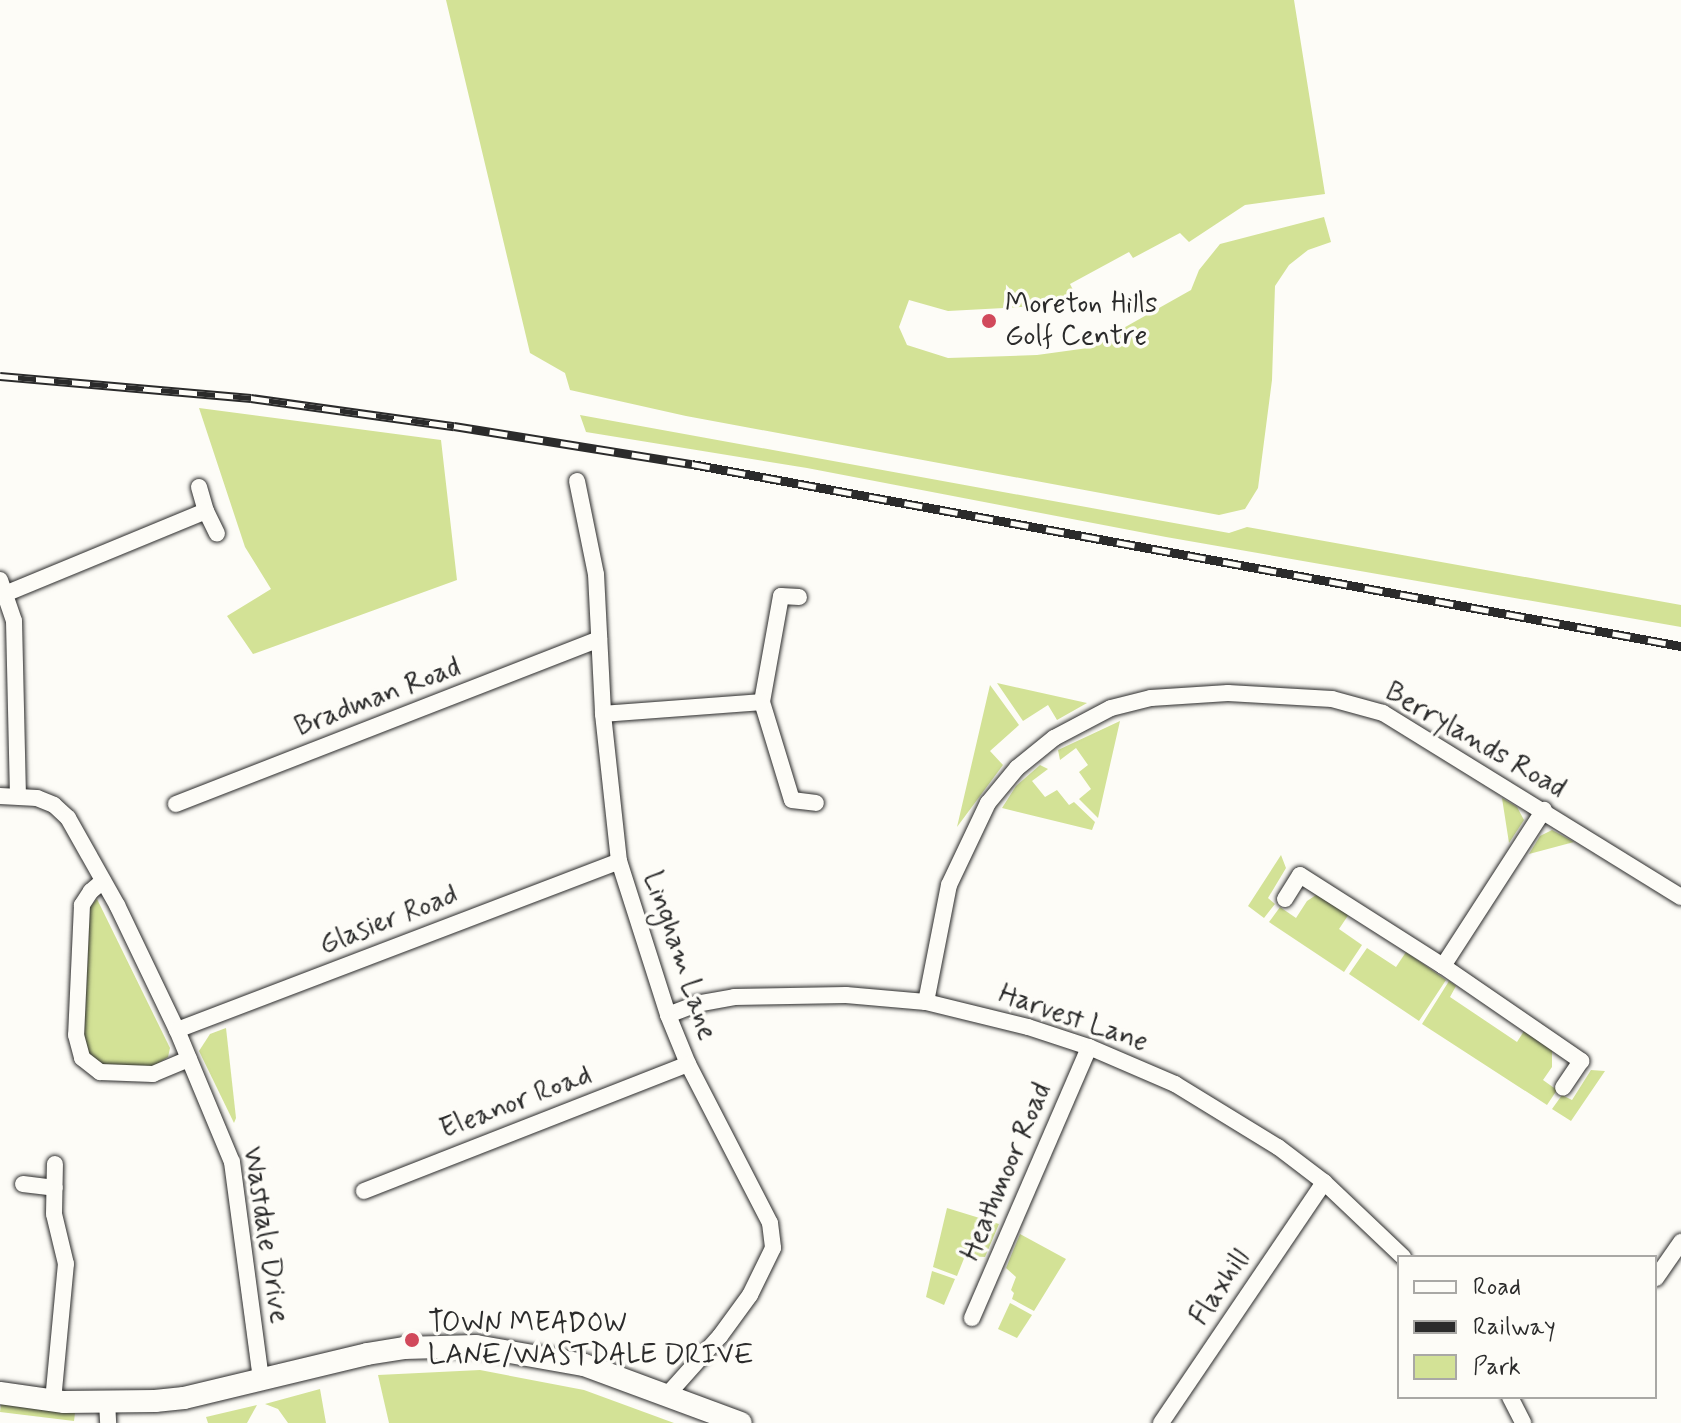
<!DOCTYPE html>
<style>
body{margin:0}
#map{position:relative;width:1681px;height:1423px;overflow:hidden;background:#fdfcf7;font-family:Mynerve,sans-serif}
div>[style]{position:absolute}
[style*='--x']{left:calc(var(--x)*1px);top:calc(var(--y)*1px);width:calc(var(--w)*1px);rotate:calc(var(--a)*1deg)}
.green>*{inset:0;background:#d3e296}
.roads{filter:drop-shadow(0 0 2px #2b2b2b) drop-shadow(0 0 2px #2b2b2b)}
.street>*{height:16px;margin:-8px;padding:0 8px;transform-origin:8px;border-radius:8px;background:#fdfcf7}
.secondary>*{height:22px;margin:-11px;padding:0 11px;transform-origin:11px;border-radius:11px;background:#fdfcf7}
.rail>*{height:9px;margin-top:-4.5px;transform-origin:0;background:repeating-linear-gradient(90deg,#fdfcf7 0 18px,#2b2b2b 0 36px);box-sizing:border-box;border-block:2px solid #2b2b2b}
.dots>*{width:22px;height:22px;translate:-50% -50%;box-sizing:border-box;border:4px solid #fdfcf7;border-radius:50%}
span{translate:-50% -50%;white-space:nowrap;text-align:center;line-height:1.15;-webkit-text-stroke:7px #fdfcf7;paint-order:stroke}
.poi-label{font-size:28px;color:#2b2b2b}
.left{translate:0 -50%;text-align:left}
.street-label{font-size:28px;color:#2b2b2b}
.legend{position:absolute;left:1397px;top:1255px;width:260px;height:144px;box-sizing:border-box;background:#fdfcf7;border:2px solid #a9a8a5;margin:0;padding:10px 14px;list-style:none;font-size:24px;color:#2b2b2b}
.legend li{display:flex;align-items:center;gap:16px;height:40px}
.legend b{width:40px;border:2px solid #a9a8a5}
</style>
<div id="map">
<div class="green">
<div style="clip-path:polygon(446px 0,1294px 0,1325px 194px,1245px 205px,1189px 242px,1180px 233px,1133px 258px,1129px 252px,1070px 284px,1074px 292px,1039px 306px,948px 311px,909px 300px,899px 327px,907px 345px,948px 358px,1037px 355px,1088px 348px,1191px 290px,1199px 270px,1220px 244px,1324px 217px,1331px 242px,1308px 250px,1289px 265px,1275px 286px,1272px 380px,1258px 488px,1245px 509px,1219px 515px,686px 416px,570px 390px,565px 373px,530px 353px)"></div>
<div style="clip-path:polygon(199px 408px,441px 440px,457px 580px,253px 654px,227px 616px,271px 589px,245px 547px)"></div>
<div style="clip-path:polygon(580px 415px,1229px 533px,1247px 527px,1681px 605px,1681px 627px,1166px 537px,807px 468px,586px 432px)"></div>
<div style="clip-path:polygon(997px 683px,1087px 703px,1057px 720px,1048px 705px,1023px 721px)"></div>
<div style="clip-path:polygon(990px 685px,1019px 725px,990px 751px,1003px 765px,957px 827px)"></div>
<div style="clip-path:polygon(1120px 721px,1098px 818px,1079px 799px,1091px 789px,1079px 772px,1088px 765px,1076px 748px,1060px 760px,1058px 750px)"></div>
<div style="clip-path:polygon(1040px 765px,1048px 769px,1032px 781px,1045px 797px,1057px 790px,1069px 805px,1074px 802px,1095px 822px,1092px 830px,1002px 808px,1016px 786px)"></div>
<div style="clip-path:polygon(1502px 798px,1517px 807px,1524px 820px,1509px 843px)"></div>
<div style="clip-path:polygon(1552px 830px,1574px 842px,1529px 854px,1540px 836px)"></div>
<div style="clip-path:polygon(1281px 855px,1286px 868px,1268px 898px,1275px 904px,1264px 918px,1248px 906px)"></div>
<div style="clip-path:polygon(1316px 895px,1349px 914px,1339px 929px,1362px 945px,1344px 972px,1269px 922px,1280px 907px,1296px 918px,1307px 901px)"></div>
<div style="clip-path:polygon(97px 899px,170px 1048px,168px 1057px,152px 1067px,101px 1064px,88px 1054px,84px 1037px,90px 907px)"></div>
<div style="clip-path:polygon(1367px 948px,1396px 967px,1406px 952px,1446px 980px,1419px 1021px,1349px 974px)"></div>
<div style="clip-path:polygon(1449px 981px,1456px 986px,1450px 997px,1517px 1042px,1524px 1031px,1552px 1049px,1552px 1067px,1543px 1080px,1557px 1090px,1547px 1105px,1422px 1024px)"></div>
<div style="clip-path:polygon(226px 1028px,236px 1118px,234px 1123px,199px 1051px,210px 1034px)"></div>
<div style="clip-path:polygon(1591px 1070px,1605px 1071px,1571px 1121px,1552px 1109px,1562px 1095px,1572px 1100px)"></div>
<div style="clip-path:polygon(947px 1208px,999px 1224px,985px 1257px,965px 1256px,957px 1276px,933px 1267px)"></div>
<div style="clip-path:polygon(1020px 1234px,1066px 1259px,1034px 1311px,1012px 1299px,1014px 1293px,1011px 1290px,1016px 1277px,1006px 1268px)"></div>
<div style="clip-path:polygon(932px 1271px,955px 1279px,944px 1305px,926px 1297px)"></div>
<div style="clip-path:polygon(1010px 1303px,1032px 1315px,1017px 1338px,998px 1329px)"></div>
<div style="clip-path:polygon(480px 1370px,584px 1390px,674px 1423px,389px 1423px,378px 1375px)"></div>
<div style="clip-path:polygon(320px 1389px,326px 1423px,288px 1423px,278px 1409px,265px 1404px)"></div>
<div style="clip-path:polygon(1px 1404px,75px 1413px,74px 1421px,0 1412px)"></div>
<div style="clip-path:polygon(257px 1405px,247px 1423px,208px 1423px,206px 1417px)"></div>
</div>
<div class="roads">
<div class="street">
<div style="--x:577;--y:481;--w:95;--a:78.5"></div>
<div style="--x:596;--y:574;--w:140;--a:87.1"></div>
<div style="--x:603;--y:714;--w:148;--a:83.8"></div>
<div style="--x:619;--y:861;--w:162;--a:72.3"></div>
<div style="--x:668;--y:1015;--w:53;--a:67.8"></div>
<div style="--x:688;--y:1064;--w:179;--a:62.7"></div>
<div style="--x:770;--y:1223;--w:25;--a:83"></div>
<div style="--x:773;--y:1248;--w:52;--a:116.1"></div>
<div style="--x:750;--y:1295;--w:51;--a:126.2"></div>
<div style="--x:720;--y:1336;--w:79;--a:131.9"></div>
<div style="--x:199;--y:487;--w:25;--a:74"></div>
<div style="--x:206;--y:511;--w:25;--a:64"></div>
<div style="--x:0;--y:580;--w:43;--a:71.1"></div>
<div style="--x:14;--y:621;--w:175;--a:88.7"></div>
<div style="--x:7;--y:593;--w:215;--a:-22.4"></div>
<div style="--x:799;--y:597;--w:18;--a:-177"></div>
<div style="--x:781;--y:596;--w:108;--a:100.2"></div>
<div style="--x:762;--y:702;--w:102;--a:73"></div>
<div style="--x:792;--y:800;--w:24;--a:7"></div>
<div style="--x:603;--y:714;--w:159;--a:-4.3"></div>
<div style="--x:0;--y:796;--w:37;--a:3"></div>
<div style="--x:37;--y:798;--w:18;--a:22"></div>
<div style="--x:54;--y:805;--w:19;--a:43"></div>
<div style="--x:68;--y:818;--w:100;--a:60.6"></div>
<div style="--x:117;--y:905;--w:139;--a:64.4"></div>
<div style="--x:177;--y:1030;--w:143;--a:67.4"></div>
<div style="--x:232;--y:1162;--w:218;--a:82.4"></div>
<div style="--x:176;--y:804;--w:454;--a:-21.3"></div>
<div style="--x:103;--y:881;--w:16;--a:140"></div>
<div style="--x:91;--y:891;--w:17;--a:123"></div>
<div style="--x:82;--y:905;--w:130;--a:92.6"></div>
<div style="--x:76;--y:1035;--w:24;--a:75"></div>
<div style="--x:82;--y:1058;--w:23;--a:38"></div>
<div style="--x:100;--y:1072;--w:53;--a:2.2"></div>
<div style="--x:153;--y:1074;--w:39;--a:-23"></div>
<div style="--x:1285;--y:899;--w:28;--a:-58"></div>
<div style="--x:1300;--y:875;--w:169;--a:32.5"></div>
<div style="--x:1443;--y:966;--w:168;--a:34.5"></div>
<div style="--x:1581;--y:1061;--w:32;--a:124"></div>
<div style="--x:1443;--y:966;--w:186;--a:-57.1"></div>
<div style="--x:926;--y:1002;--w:119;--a:-78.9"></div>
<div style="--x:949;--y:885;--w:91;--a:-64.6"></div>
<div style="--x:988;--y:803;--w:45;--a:-50.4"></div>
<div style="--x:1017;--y:768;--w:48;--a:-39"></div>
<div style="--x:1054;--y:738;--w:64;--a:-27.8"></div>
<div style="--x:1111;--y:708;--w:41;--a:-14"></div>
<div style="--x:1151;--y:698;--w:77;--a:-3.7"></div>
<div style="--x:1228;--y:693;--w:104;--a:3.3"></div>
<div style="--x:1332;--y:699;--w:53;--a:15.4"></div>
<div style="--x:1383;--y:713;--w:350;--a:31.7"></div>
<div style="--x:668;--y:1015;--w:30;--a:-21"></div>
<div style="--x:696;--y:1004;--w:39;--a:-10"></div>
<div style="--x:734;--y:997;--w:112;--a:-1"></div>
<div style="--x:846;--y:995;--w:80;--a:5"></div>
<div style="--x:926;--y:1002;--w:105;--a:13.8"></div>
<div style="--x:1028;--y:1027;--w:64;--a:18.2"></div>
<div style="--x:1089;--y:1047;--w:94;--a:23.3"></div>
<div style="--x:1175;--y:1084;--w:121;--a:31.5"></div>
<div style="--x:1278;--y:1147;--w:58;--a:37.3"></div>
<div style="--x:1324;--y:1182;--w:109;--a:43.5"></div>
<div style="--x:177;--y:1030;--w:473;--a:-20.9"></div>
<div style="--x:23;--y:1184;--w:32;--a:7"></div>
<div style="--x:364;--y:1191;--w:348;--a:-21.4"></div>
<div style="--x:1656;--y:1278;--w:44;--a:-55.2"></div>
<div style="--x:972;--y:1318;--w:295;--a:-66.6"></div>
<div style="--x:1510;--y:1397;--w:29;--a:63"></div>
<div style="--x:53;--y:1401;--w:138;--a:-84.6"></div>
<div style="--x:66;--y:1264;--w:51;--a:-103.5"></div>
<div style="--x:54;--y:1214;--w:50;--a:-88.9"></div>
<div style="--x:107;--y:1401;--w:22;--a:87"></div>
<div style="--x:1161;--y:1423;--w:291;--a:-55.9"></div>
</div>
<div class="secondary">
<div style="--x:0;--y:1393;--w:65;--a:8"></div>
<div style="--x:64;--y:1402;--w:91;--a:-0.6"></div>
<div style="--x:155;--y:1401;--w:29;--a:-6"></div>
<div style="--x:184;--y:1398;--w:188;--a:-13.5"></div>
<div style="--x:367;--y:1354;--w:37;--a:-9"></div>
<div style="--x:404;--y:1348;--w:72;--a:-1.6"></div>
<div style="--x:476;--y:1346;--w:110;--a:10"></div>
<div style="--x:584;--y:1365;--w:167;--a:20.3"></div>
</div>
</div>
<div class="rail">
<div style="--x:0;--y:376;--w:252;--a:5"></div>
<div style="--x:251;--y:398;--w:205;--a:7.9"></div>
<div style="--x:454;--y:426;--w:241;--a:9.1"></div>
<div style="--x:692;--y:464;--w:1006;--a:10.43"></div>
</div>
<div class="dots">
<div style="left:989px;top:321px;background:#d1495b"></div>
<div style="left:412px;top:1340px;background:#d1495b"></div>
</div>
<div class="poi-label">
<span class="left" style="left:1005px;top:321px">Moreton Hills<br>Golf Centre</span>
<span class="left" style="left:428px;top:1340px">TOWN MEADOW<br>LANE/WASTDALE DRIVE</span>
</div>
<div class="street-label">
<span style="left:378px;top:698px;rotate:-21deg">Bradman Road</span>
<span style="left:1475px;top:741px;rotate:30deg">Berrylands Road</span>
<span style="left:389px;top:921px;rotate:-21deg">Glasier Road</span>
<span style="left:679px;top:956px;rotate:71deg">Lingham Lane</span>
<span style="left:1073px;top:1019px;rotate:19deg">Harvest Lane</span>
<span style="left:516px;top:1103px;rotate:-21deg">Eleanor Road</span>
<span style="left:1007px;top:1172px;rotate:-67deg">Heathmoor Road</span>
<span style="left:265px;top:1235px;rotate:81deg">Wastdale Drive</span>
<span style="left:1221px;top:1288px;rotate:-56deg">Flaxhill</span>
</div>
<ul class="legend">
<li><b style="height:10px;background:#fdfcf7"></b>Road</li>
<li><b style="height:10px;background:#2b2b2b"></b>Railway</li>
<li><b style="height:22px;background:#d3e296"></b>Park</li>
</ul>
</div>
